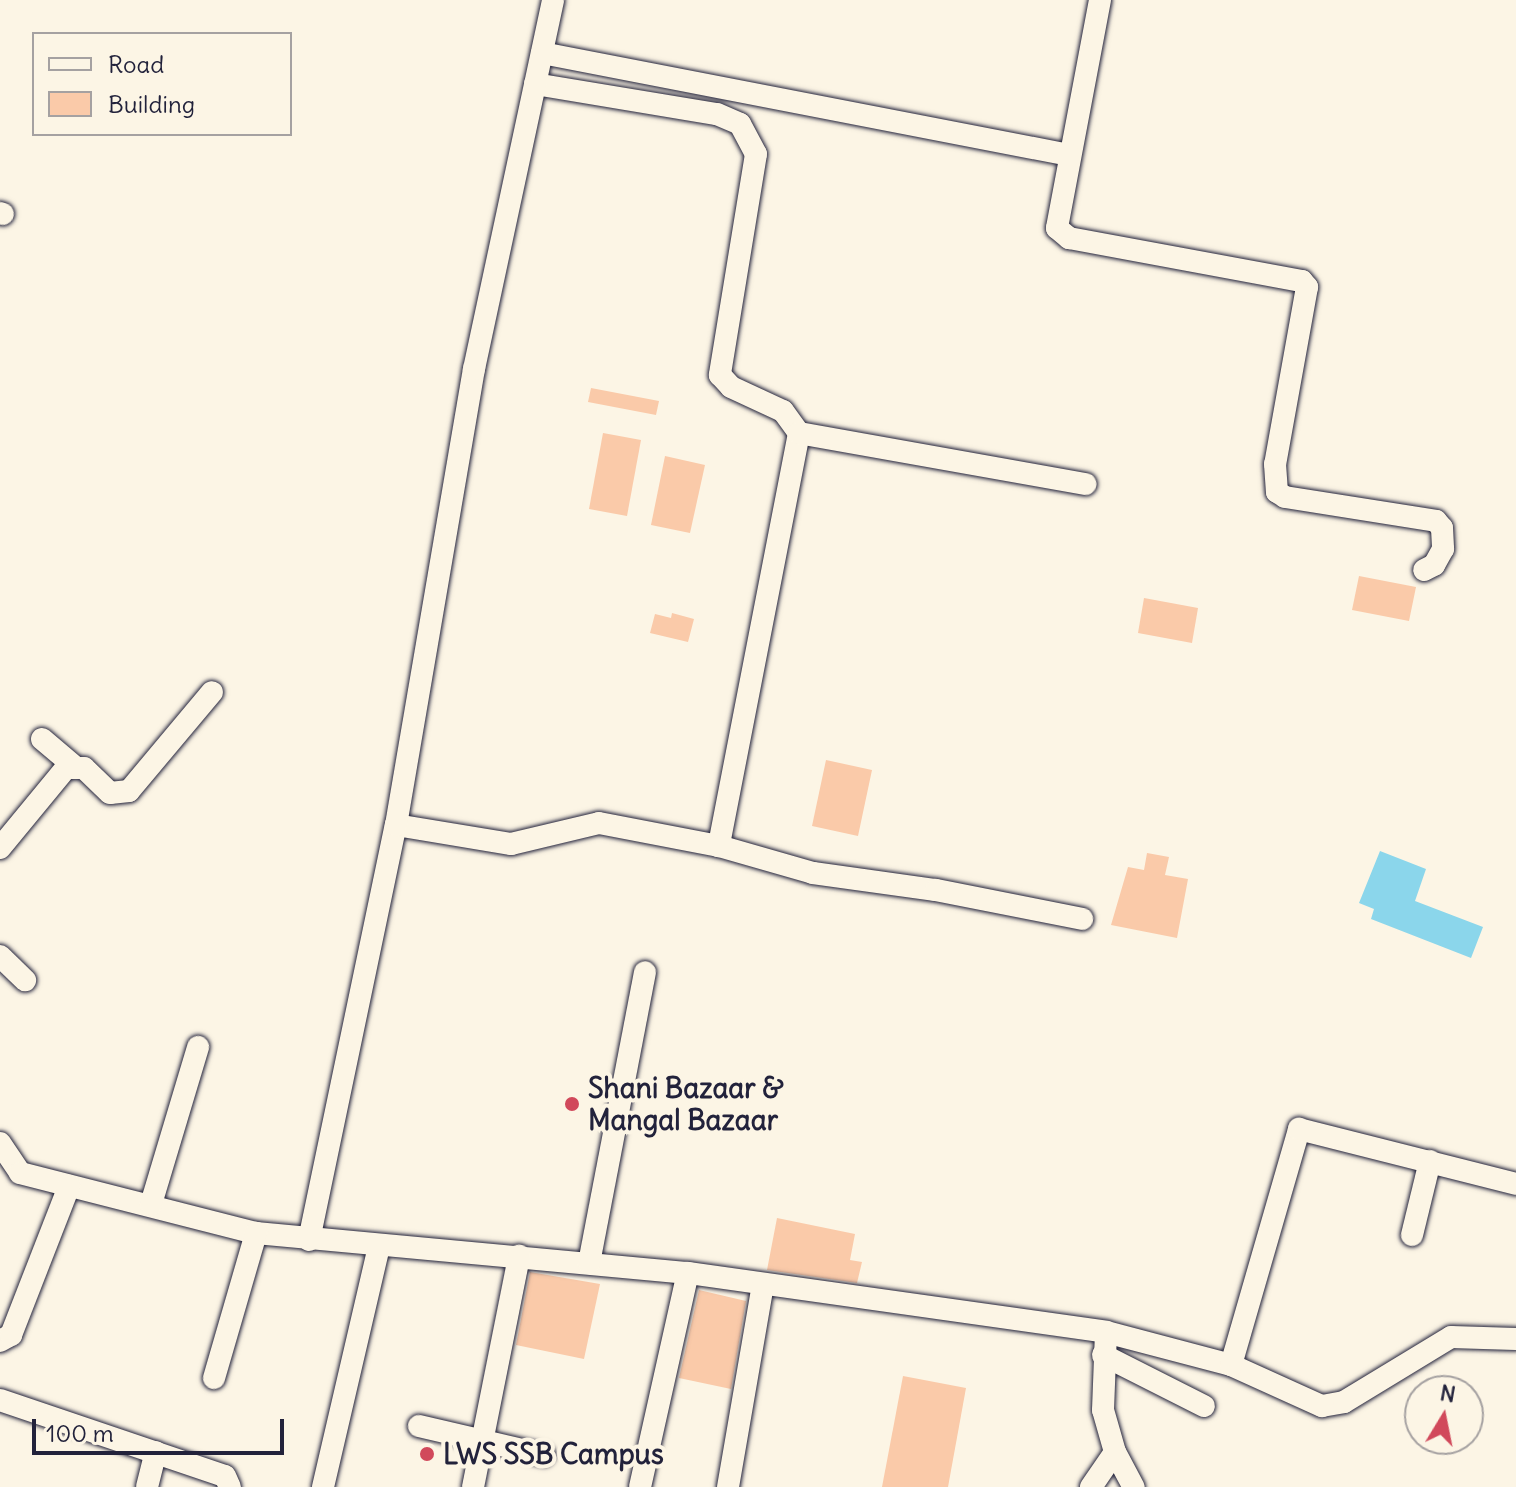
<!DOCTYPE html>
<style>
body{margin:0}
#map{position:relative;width:1516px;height:1487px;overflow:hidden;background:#fcf5e5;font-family:Delius,sans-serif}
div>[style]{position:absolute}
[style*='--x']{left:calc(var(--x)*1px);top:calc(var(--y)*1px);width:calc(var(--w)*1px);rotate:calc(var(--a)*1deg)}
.water>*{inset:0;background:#8bd6eb}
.building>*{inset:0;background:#facaa9}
.roads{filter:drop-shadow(0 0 2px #22223b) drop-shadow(0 0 2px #22223b)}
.minor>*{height:22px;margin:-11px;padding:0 11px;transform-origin:11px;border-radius:11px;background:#fcf5e5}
.dots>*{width:22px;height:22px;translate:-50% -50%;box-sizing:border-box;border:4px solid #fcf5e5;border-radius:50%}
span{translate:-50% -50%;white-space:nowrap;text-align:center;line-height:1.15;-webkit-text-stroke:8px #fcf5e5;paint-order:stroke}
.poi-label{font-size:28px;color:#22223b;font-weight:700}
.left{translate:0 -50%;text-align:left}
.legend{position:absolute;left:32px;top:32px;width:260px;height:104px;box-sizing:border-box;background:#fcf5e5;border:2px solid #a5a1a1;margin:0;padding:10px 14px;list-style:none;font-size:24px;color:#22223b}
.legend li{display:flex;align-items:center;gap:16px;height:40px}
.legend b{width:40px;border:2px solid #a5a1a1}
.north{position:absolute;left:1404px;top:1375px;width:80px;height:80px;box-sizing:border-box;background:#fcf5e5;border:2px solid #a5a1a1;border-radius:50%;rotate:10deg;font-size:22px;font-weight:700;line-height:32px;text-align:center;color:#22223b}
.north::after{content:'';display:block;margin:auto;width:28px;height:36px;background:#d1495b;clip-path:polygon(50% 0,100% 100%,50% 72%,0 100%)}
.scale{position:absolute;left:32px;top:1419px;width:252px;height:36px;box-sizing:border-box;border:4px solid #22223b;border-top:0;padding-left:10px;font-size:24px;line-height:28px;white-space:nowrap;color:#22223b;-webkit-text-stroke:6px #fcf5e5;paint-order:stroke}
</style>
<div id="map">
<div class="water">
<div style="clip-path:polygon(1380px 851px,1426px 869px,1415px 901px,1483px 927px,1471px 958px,1371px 919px,1374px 909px,1359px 903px)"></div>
</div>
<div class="building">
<div style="clip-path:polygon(591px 388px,659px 401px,656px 415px,588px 402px)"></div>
<div style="clip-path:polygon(603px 433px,641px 440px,627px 516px,589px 509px)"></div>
<div style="clip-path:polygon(665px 456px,705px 465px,690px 533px,651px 525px)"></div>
<div style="clip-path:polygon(1359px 576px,1416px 587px,1409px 621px,1352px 610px)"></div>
<div style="clip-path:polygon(1144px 598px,1198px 608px,1192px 643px,1138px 633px)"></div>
<div style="clip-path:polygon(672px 613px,694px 619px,688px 642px,650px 633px,655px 614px,671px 618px)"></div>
<div style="clip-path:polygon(826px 760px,872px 770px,858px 836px,812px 826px)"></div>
<div style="clip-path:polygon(1147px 853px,1169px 857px,1165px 875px,1188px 879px,1177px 938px,1111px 925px,1128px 867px,1144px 870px)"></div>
<div style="clip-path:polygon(777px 1218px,855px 1234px,850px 1260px,862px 1262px,857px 1283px,767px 1270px)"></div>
<div style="clip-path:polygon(530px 1272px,600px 1284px,584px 1359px,516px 1345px)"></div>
<div style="clip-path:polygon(699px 1290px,746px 1301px,731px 1389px,679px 1378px)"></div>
<div style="clip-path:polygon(903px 1376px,966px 1388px,948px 1487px,882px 1487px)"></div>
</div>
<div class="roads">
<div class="minor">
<div style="--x:1100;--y:0;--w:232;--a:100.7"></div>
<div style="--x:1057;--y:228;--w:16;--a:40"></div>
<div style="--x:1069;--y:238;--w:237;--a:10.5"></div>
<div style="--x:1302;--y:281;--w:8;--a:50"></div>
<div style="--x:1307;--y:287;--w:180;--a:100.2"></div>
<div style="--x:1275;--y:464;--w:28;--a:86"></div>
<div style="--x:1277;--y:492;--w:9;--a:32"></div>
<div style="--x:1285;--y:497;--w:153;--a:9"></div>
<div style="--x:1436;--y:521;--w:9;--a:49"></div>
<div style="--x:1442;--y:528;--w:21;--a:87"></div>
<div style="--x:1443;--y:549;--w:18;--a:119"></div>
<div style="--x:1434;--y:565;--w:11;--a:153"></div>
<div style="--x:542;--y:53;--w:537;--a:10.95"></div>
<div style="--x:535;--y:84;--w:184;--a:9.4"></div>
<div style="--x:717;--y:114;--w:25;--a:23"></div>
<div style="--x:740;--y:124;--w:34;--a:62"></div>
<div style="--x:756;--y:154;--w:224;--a:99.3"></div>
<div style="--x:720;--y:375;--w:16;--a:47"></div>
<div style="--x:731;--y:387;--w:57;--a:24.8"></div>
<div style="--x:783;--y:411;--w:27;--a:54"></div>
<div style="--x:799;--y:433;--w:421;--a:101"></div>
<div style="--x:0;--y:213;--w:3;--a:18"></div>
<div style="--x:799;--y:433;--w:291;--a:10.1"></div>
<div style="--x:42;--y:739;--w:42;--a:40.2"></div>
<div style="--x:396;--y:825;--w:117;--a:9.4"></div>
<div style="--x:511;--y:844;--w:90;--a:-13.4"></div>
<div style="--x:599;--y:823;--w:122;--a:10.9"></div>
<div style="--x:719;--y:846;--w:98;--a:16"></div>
<div style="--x:813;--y:873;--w:124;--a:7.9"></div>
<div style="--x:936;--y:890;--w:149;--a:11.2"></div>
<div style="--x:0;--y:848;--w:104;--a:-50.5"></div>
<div style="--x:66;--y:768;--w:18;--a:0"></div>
<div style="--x:84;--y:768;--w:36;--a:44"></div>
<div style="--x:110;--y:793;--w:19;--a:-6"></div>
<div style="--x:129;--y:791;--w:129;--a:-50"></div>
<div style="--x:0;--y:956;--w:35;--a:44"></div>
<div style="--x:0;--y:1143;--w:36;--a:56"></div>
<div style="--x:20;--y:1173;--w:244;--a:14.3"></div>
<div style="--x:256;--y:1233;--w:434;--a:5.3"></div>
<div style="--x:688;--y:1273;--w:422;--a:8"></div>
<div style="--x:1106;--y:1332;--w:129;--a:14.8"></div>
<div style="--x:1231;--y:1365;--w:100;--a:24.3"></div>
<div style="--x:1322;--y:1406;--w:22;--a:-10"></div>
<div style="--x:1344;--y:1402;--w:125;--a:-31.3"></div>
<div style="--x:1451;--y:1337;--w:65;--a:1.8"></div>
<div style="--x:151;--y:1204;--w:164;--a:-73.3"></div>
<div style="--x:1412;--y:1235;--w:76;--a:-76.3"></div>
<div style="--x:309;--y:1240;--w:424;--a:-78.2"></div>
<div style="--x:396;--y:825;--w:463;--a:-80.3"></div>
<div style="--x:474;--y:369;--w:377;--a:-77.9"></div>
<div style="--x:589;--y:1263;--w:296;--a:-79.1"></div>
<div style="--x:1106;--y:1332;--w:78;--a:92.2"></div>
<div style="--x:1103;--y:1410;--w:44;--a:74.1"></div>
<div style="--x:1115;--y:1452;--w:40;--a:62"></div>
<div style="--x:0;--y:1341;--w:13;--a:-29"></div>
<div style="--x:11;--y:1335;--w:160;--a:-68.7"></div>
<div style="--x:1103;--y:1355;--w:113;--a:26.8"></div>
<div style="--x:1231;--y:1365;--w:246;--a:-73.9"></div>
<div style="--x:1299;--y:1129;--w:224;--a:14.2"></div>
<div style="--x:214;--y:1378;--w:151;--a:-73.8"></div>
<div style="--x:0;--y:1400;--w:237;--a:18.7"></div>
<div style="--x:225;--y:1476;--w:12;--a:66"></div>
<div style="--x:419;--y:1426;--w:128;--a:13.1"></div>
<div style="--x:147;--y:1487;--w:36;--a:-76"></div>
<div style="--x:323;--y:1487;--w:247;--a:-76.9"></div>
<div style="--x:473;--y:1487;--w:236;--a:-78.7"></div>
<div style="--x:640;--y:1487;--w:219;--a:-77.4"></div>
<div style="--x:728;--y:1487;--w:205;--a:-80.2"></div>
<div style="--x:1091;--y:1487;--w:42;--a:-55.6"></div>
</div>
</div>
<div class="dots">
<div style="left:572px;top:1104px;background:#d1495b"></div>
<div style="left:427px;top:1454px;background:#d1495b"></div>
</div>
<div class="poi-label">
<span class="left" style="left:588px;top:1104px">Shani Bazaar &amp;<br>Mangal Bazaar</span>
<span class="left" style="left:443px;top:1454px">LWS SSB Campus</span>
</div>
<ul class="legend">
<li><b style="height:10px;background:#fcf5e5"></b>Road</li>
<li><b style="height:22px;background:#facaa9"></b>Building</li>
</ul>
<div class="north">N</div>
<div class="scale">100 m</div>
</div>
